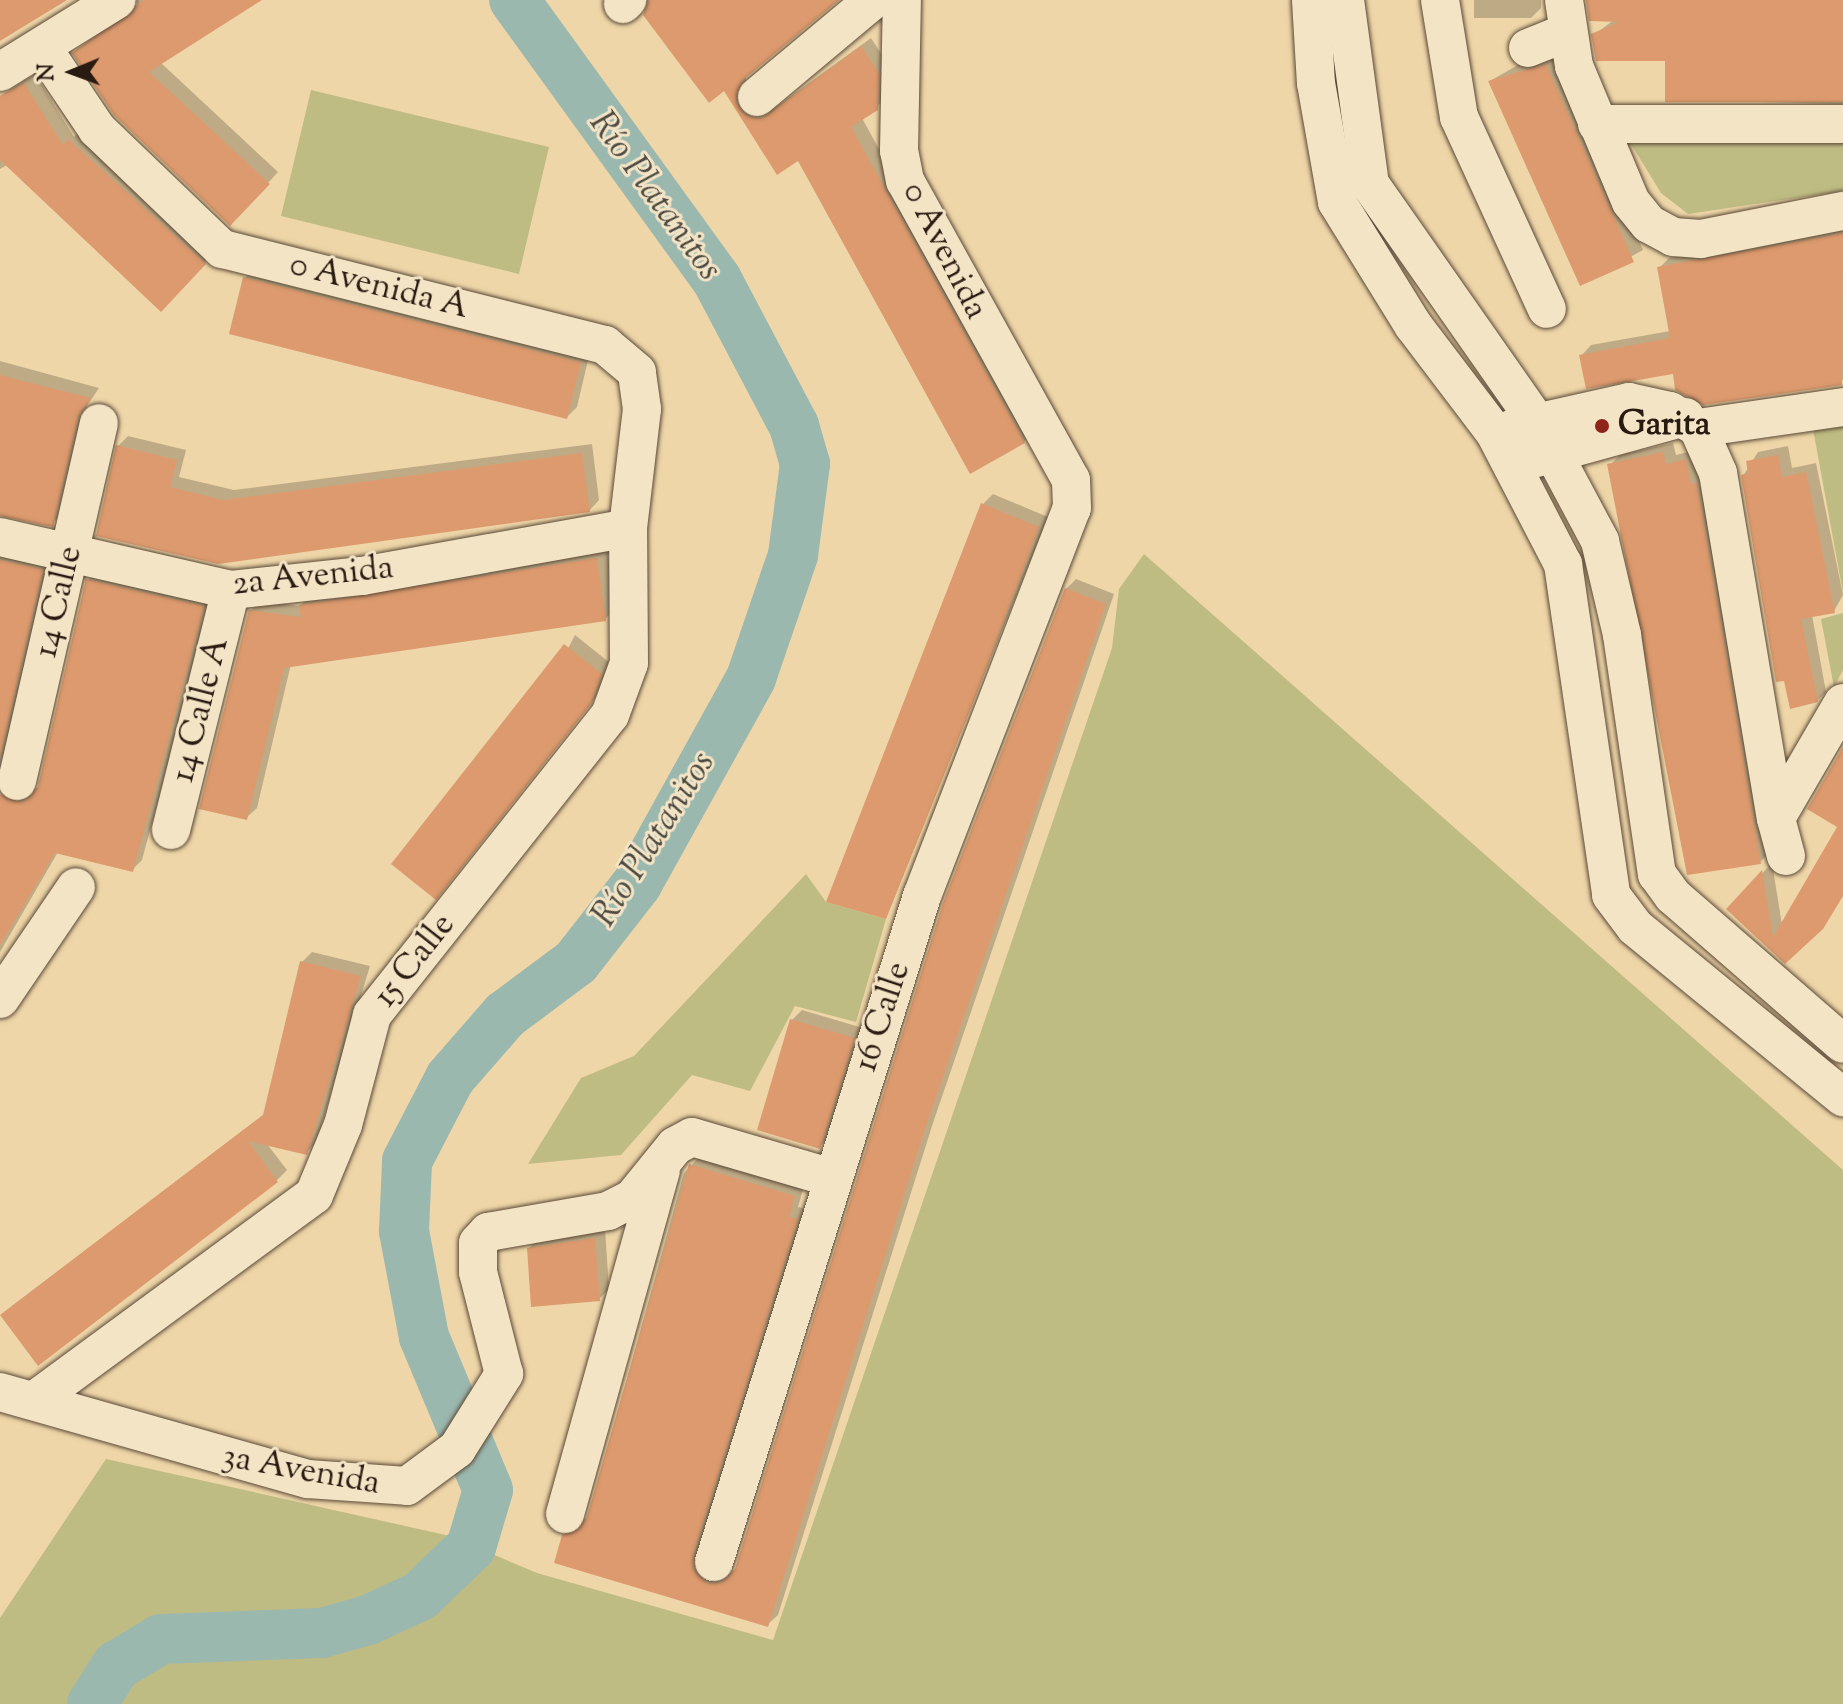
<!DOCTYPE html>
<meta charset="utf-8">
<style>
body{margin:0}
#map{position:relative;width:1843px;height:1704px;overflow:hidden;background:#eed6a8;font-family:"Sorts Mill Goudy",serif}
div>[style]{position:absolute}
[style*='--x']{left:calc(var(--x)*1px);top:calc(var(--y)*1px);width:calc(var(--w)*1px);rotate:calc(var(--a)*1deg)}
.green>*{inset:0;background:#bfbc83}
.shadow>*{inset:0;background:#0003}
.river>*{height:50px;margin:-25px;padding:0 25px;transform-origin:25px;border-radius:25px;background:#9bb8af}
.building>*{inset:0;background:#dd9a6e}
.roads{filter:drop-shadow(0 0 2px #5a4938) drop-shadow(0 0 2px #5a4938)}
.minor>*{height:38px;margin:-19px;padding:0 19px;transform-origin:19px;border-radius:19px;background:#f4e4c6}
.dots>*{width:22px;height:22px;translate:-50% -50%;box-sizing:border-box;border:4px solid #f4e4c6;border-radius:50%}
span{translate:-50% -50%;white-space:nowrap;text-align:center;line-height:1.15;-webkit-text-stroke:6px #f4e4c6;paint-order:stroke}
.street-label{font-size:34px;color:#291a12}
.poi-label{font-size:34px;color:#291a12;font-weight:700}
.left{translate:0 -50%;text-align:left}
.water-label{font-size:36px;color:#4b4941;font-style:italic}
.north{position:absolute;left:32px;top:32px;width:80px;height:80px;-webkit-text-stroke:6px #f4e4c6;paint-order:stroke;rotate:269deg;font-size:22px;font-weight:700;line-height:32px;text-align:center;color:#291a12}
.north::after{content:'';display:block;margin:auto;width:28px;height:36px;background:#291a12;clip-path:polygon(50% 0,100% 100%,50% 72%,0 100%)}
</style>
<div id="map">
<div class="green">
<div style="clip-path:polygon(311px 90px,549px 147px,519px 274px,281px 216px)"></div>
<div style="clip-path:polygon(1623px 131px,1843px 132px,1843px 191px,1688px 214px,1661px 193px)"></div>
<div style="clip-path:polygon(1843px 422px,1843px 593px,1813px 429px)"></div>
<div style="clip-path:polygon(1144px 554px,1843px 1170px,1843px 1704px,0 1704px,0 1618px,106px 1459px,450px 1536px,537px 1573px,773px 1640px,1112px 648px,1119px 589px)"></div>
<div style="clip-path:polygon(1843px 613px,1843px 670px,1834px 687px,1821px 619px)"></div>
<div style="clip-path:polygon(806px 874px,826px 902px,886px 919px,856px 1022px,795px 1006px,750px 1091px,692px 1075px,621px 1155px,528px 1164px,581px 1078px,634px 1056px)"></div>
</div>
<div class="shadow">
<div style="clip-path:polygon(137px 0,258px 0,160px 62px,278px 172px,240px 214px,75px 53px,137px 8px)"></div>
<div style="clip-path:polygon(647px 0,838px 0,746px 77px,745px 91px,759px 108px,773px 109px,871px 38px,888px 64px,887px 98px,862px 118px,1034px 432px,1024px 442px,799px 158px,778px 172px,725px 88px,645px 14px)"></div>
<div style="clip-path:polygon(1474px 0,1541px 0,1541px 8px,1531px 18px,1474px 18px)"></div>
<div style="clip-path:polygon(1587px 0,1843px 0,1843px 104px,1667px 100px,1667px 59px,1594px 35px,1615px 19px)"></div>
<div style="clip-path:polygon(1556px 55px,1643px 250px,1581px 284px,1490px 81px,1530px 58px)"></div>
<div style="clip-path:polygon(35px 74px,74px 137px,80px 131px,214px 253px,171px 300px,7px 165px,0 169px,0 96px)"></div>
<div style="clip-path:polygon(1843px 225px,1843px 380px,1703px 403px,1674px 372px,1581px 356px,1591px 345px,1670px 331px,1659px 268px,1669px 258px)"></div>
<div style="clip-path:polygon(255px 268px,590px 352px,577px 407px,567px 417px,245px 278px)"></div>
<div style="clip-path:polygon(0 361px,99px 388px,87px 406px,62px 514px,52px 524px,0 515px)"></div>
<div style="clip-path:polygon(128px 436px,186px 450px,179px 477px,234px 490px,592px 444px,599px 500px,589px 511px,98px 535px,118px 446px)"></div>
<div style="clip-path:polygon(1673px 443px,1676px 455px,1696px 450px,1770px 852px,1760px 862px,1610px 465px,1620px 455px)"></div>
<div style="clip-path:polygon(1788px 446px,1792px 468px,1816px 463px,1843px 595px,1834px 611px,1812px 615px,1826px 692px,1816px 702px,1743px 476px,1758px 452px)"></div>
<div style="clip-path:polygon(993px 494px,1048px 517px,886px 917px,983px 504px)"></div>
<div style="clip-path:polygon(0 545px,52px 560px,10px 783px,0 793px)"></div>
<div style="clip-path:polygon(607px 549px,615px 609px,605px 619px,291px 664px,257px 808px,246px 818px,250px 611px,261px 601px,300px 606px,311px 595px)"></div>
<div style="clip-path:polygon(98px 570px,213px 597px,142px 860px,132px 870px,58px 852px,0 952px,0 827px,24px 793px,40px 787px,88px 580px)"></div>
<div style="clip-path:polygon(1076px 579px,1114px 594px,933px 1123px,778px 1615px,767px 1625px,575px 1526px,589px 1516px,684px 1173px,701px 1155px,804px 1186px,798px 1207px,807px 1209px,707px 1566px,730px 1574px,737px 1568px,1066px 589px)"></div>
<div style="clip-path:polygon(575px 635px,610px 663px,600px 692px,445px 887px)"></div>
<div style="clip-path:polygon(1843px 751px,1843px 891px,1785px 961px,1728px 909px,1772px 863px,1782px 925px,1840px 826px)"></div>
<div style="clip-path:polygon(312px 952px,370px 966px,316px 1143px,306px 1153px,267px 1144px,287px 1170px,277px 1180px,38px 1363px,12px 1306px,266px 1113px,302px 962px)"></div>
<div style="clip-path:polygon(802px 1010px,863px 1028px,830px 1137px,819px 1147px,792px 1020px)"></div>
<div style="clip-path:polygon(605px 1229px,609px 1289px,599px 1299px,529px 1248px,539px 1238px)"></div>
</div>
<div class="river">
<div style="--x:92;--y:1704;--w:45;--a:-57.7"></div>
<div style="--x:116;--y:1666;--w:52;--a:-31"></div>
<div style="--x:161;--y:1639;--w:161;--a:-2.1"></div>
<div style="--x:322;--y:1633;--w:48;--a:-15.8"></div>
<div style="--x:368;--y:1620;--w:57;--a:-24.8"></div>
<div style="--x:420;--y:1596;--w:71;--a:-43.9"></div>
<div style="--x:471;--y:1547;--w:59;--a:-73.4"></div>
<div style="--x:488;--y:1490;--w:166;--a:-112.7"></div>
<div style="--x:424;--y:1337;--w:108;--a:-100.7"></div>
<div style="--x:404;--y:1231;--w:70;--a:-87.5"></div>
<div style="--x:407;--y:1161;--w:93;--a:-62.6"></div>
<div style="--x:450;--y:1078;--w:84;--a:-48.9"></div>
<div style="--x:505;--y:1015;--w:89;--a:-36.7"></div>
<div style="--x:576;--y:962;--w:99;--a:-52"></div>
<div style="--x:637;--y:884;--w:235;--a:-61"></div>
<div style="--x:751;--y:678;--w:130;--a:-71.1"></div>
<div style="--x:793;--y:555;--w:92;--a:-82.5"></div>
<div style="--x:805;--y:464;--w:40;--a:-106"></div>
<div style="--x:794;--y:426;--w:165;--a:-117.8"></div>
<div style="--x:717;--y:280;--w:346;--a:-125.9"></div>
</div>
<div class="building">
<div style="clip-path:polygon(0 0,67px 0,0 41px)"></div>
<div style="clip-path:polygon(144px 0,262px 0,149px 72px,270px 184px,230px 226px,114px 115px,72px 53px)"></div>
<div style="clip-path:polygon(648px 0,839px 0,743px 80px,736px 102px,749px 117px,762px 118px,861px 46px,879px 74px,878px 110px,851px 127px,1025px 443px,970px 474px,798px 161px,777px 175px,724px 91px,709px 103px,643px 15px)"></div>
<div style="clip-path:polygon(1586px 0,1843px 0,1843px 102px,1665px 102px,1665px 61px,1596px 61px,1591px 34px,1619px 22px,1589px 21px)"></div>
<div style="clip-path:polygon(1546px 64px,1634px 262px,1580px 286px,1488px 81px)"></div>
<div style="clip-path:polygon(24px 83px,63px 145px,68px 139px,206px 264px,161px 312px,0 160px,0 96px)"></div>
<div style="clip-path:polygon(1843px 233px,1842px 385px,1703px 405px,1675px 390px,1673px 374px,1586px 389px,1579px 355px,1670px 338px,1657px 267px)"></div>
<div style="clip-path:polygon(243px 277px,581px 362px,567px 419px,229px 334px)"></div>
<div style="clip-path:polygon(0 375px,91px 398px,78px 418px,53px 527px,0 516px)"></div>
<div style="clip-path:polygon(116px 445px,177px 460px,170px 487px,223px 500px,582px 453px,590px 512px,218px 564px,96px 536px)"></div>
<div style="clip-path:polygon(1663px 452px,1666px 464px,1686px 459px,1691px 484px,1697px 483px,1761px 864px,1687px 875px,1607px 464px)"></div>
<div style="clip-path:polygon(1778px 455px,1782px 477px,1806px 472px,1835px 613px,1801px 619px,1818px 702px,1790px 709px,1784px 681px,1776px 682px,1741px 475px,1748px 473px,1746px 461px)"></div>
<div style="clip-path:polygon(981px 503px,1039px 527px,975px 698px,886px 919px,826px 902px)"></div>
<div style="clip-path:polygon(597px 558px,606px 621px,284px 668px,247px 820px,199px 809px,249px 610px,301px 617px,299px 605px)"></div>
<div style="clip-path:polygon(0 560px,43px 569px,0 757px)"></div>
<div style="clip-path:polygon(86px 579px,204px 606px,133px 872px,55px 853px,0 945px,0 794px,23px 802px,38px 787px)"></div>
<div style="clip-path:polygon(1065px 588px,1106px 604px,923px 1135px,768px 1627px,554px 1563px,562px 1535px,586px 1520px,689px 1164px,795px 1196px,789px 1217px,798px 1219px,693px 1555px,693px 1568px,707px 1583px,720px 1583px,735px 1569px,943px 903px)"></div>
<div style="clip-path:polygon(564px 644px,602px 674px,591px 704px,436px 900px,391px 864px)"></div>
<div style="clip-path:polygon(1843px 747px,1843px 896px,1823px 929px,1785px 964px,1726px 909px,1762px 870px,1773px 937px,1837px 827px,1807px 809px)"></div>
<div style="clip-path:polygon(300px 961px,361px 976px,307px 1155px,248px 1141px,278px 1182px,38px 1366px,0 1315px,263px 1115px)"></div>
<div style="clip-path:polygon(790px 1019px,855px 1038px,820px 1149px,757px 1130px)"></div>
<div style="clip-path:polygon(595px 1238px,600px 1301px,531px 1307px,527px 1248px)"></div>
</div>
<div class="roads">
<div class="minor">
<div style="--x:1311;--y:0;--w:83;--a:86.6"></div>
<div style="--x:1316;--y:83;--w:121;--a:80"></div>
<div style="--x:1337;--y:202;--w:145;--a:58.3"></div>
<div style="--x:1413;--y:325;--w:136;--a:52.8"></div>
<div style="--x:1495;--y:433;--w:148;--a:62.6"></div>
<div style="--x:1563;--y:564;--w:334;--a:81.7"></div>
<div style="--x:1611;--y:895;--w:40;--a:53"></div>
<div style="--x:1635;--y:927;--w:269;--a:39.3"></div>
<div style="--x:1345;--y:0;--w:186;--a:82.3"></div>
<div style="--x:1370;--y:184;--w:289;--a:55"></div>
<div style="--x:1536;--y:421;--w:136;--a:61.9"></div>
<div style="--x:1600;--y:541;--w:97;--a:76.8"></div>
<div style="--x:1622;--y:635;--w:242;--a:81.7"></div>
<div style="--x:1657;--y:874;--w:27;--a:54"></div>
<div style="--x:1673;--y:896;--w:225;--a:41"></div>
<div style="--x:1440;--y:0;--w:119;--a:80.8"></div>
<div style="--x:1459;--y:117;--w:211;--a:65.4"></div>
<div style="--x:1564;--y:0;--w:67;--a:81.4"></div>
<div style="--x:1574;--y:66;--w:147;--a:67.3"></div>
<div style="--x:1631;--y:202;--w:28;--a:51"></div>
<div style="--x:1649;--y:224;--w:27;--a:28"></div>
<div style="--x:1673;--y:237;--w:28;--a:4"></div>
<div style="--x:1701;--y:239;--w:145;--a:-11.2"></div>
<div style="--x:623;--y:4;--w:6;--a:-45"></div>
<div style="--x:1528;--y:48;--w:40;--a:-22"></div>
<div style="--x:0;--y:72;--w:137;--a:-31.8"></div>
<div style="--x:757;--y:97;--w:151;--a:-39.9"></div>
<div style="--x:1597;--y:124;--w:246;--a:0"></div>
<div style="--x:1513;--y:428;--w:119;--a:-12.6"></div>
<div style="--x:1629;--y:402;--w:42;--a:12.4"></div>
<div style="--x:1670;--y:411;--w:33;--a:31"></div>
<div style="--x:1698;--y:428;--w:49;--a:66"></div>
<div style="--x:1718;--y:473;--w:350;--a:80.5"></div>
<div style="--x:1698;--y:428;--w:147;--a:-8.2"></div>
<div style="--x:1533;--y:459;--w:158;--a:-15.4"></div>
<div style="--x:0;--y:537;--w:237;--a:12.9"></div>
<div style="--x:231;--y:590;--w:132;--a:-6.1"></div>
<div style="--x:362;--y:576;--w:270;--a:-10.2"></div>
<div style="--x:17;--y:781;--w:367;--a:-77.1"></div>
<div style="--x:171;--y:830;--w:247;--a:-76"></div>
<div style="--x:1786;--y:856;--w:39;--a:-105"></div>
<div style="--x:1776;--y:818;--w:133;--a:-59.8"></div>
<div style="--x:0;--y:999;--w:135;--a:-55.8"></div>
<div style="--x:0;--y:1392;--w:320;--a:15.8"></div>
<div style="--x:308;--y:1479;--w:99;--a:4"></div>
<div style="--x:407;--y:1486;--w:62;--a:-36.5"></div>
<div style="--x:457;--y:1449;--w:89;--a:-57.9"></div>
<div style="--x:504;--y:1374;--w:105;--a:-104.3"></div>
<div style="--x:478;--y:1272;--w:29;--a:-90"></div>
<div style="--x:478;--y:1243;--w:15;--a:-48"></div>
<div style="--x:488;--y:1232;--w:122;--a:-9.9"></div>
<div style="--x:608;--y:1211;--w:27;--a:-27"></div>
<div style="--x:632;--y:1199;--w:68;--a:-50.9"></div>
<div style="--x:675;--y:1146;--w:19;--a:-28"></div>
<div style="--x:692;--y:1137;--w:146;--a:16.3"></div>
<div style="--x:39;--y:1397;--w:341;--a:-36.3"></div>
<div style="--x:314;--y:1195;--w:76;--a:-67.5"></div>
<div style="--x:343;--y:1125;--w:114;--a:-75.2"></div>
<div style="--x:372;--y:1015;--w:383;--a:-51.6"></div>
<div style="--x:610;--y:715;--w:55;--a:-69.9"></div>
<div style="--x:629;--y:663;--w:135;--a:-90.4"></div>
<div style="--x:628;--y:528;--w:120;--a:-83.3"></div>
<div style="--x:642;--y:409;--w:37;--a:-98"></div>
<div style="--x:637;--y:372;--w:42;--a:-139.8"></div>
<div style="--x:605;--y:345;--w:395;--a:-165.9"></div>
<div style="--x:222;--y:249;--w:173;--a:-136.2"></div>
<div style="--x:97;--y:129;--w:99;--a:-123.9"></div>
<div style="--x:565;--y:1514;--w:357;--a:-74.4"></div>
<div style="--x:714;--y:1562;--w:698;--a:-72.66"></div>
<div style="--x:922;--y:896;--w:416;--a:-68.9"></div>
<div style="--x:1072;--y:508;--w:28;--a:-92"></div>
<div style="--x:1071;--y:480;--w:342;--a:-119"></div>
<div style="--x:905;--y:181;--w:31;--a:-101"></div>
<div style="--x:899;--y:151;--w:151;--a:-88.9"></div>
</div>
</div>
<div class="dots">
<div style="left:1602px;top:426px;background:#8f2418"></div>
</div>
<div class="street-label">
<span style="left:944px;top:251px;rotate:63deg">0 Avenida</span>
<span style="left:379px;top:287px;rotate:14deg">0 Avenida A</span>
<span style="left:313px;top:577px;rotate:-6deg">2a Avenida</span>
<span style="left:59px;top:602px;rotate:-77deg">14 Calle</span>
<span style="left:201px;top:710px;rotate:-76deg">14 Calle A</span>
<span style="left:415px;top:961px;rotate:-52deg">15 Calle</span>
<span style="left:883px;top:1017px;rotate:-72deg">16 Calle</span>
<span style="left:301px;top:1471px;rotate:10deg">3a Avenida</span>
</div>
<div class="poi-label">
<span class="left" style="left:1618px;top:426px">Garita</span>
</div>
<div class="water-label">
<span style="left:654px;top:197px;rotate:54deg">Río Platanitos</span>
<span style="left:655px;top:840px;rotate:-58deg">Río Platanitos</span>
</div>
<div class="north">N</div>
</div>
